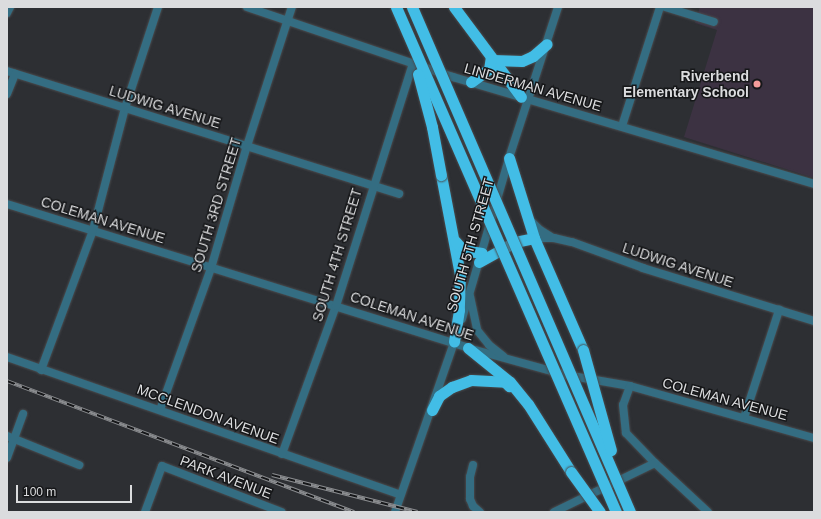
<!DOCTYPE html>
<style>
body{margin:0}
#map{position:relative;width:821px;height:519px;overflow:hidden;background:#2d2f33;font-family:Arial,sans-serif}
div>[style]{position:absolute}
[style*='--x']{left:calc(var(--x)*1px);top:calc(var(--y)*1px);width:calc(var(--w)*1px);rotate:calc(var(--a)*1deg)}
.education>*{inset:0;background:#3c3242}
.roads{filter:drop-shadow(0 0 1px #494b4e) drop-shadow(0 0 1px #494b4e)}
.minor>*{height:8px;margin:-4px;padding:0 4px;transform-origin:4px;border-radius:4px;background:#346d82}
.highway>*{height:11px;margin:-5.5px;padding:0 5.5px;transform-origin:5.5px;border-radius:5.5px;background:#42bde6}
.rail>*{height:4px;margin-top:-2px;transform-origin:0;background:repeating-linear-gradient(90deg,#161719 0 8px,#8b8d90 0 16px);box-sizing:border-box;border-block:1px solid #8b8d90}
.bridges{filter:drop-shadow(0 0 1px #494b4e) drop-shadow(0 0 1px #494b4e)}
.highway-bridge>*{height:11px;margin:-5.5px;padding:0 5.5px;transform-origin:5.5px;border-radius:5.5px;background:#42bde6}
.dots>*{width:11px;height:11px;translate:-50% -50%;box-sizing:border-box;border:2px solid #161719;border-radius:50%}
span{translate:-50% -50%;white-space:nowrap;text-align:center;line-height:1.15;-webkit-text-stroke:3px #161719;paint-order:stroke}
.poi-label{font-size:14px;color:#dbdcde;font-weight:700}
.right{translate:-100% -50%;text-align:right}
.street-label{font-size:14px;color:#dbdcde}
.frame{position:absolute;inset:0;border:8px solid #dbdcde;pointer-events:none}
.scale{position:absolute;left:16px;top:485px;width:116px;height:18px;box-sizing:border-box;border:2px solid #dbdcde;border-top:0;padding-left:5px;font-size:12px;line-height:14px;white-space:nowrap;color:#dbdcde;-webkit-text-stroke:3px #161719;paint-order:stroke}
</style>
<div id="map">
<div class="education">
<div style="clip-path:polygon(700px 7px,814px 7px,814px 178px,684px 137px,717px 30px,695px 23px)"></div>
</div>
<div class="roads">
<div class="minor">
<div style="--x:247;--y:7;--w:218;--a:18.8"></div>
<div style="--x:453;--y:77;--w:377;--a:16.5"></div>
<div style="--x:665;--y:7;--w:51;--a:17"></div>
<div style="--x:7;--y:13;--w:7;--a:-63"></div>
<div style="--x:7;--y:71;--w:411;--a:17.4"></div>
<div style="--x:7;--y:94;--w:22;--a:-68"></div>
<div style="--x:622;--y:126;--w:125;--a:-72.3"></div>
<div style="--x:7;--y:204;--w:483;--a:17.3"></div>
<div style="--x:468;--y:348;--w:102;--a:15.4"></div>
<div style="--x:566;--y:375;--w:65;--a:9.8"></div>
<div style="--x:630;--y:386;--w:191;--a:15.8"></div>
<div style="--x:529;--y:219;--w:16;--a:45"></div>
<div style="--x:540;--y:230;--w:15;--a:32"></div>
<div style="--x:534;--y:238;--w:20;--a:0"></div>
<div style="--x:554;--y:238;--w:18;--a:13"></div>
<div style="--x:572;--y:242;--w:76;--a:20.1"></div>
<div style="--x:643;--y:268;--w:179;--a:17.2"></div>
<div style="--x:470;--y:296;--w:35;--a:78"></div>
<div style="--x:477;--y:330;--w:19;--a:51"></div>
<div style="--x:489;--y:345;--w:18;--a:38"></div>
<div style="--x:462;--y:319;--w:168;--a:-73.7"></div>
<div style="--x:509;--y:158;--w:159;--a:-72"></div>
<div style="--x:7;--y:357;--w:417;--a:19.3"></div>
<div style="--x:41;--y:370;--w:149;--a:-69.6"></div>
<div style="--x:93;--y:230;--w:126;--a:-75.3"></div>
<div style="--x:125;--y:108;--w:106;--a:-71.9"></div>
<div style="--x:630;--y:386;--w:20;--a:110"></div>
<div style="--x:623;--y:405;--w:28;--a:84"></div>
<div style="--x:626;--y:433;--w:42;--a:46"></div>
<div style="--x:655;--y:463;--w:72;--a:42.8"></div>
<div style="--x:160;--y:410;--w:151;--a:-70.2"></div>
<div style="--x:211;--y:268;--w:127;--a:-73.6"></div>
<div style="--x:247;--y:146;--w:146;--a:-72.1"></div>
<div style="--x:744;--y:418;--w:114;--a:-72"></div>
<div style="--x:7;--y:436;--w:78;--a:21.9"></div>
<div style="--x:282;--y:454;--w:158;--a:-70"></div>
<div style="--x:336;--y:306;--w:255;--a:-72.4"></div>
<div style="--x:7;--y:458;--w:47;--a:-70"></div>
<div style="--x:473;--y:465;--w:12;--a:104"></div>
<div style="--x:470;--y:477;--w:22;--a:90"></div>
<div style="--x:470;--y:499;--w:8;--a:67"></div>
<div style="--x:473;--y:506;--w:9;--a:41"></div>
<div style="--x:145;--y:512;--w:49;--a:-69.7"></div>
<div style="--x:162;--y:466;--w:128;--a:21.1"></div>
<div style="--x:395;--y:512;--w:185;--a:-70.8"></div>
<div style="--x:554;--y:512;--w:112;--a:-25.9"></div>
</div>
<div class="highway">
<div style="--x:454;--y:7;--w:112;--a:53.3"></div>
<div style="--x:493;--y:60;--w:29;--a:2"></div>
<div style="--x:522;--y:61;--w:12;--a:-24"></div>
<div style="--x:533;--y:56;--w:18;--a:-41"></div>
<div style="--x:471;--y:82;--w:22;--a:-36"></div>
<div style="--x:489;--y:69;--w:12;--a:-81"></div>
<div style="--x:509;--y:158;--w:84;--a:72.6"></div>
<div style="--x:534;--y:238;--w:122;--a:66.4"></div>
<div style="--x:441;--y:175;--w:102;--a:79.2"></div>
<div style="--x:460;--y:275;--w:35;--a:92"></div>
<div style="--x:459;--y:310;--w:32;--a:99"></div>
<div style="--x:455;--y:241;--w:12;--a:48"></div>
<div style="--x:463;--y:250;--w:19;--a:9"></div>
<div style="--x:479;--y:262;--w:41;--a:-29.1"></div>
<div style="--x:515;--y:242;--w:19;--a:-12"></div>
<div style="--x:468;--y:348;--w:54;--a:39"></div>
<div style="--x:510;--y:382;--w:28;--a:51"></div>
<div style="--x:528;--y:404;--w:80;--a:57.7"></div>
<div style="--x:432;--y:410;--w:16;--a:-63"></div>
<div style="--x:439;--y:396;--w:16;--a:-35"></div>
<div style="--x:452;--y:387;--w:20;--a:-20"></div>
<div style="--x:471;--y:380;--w:34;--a:3"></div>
<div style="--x:505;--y:382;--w:6;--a:45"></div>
</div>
</div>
<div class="rail">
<div style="--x:7;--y:381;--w:371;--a:20.7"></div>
<div style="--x:272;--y:475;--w:150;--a:14.3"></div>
</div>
<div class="bridges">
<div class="highway-bridge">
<div style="--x:396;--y:7;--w:551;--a:66.46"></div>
<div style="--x:412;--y:7;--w:550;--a:66.65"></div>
<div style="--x:418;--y:74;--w:55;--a:75.2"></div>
<div style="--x:432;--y:127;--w:49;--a:79.4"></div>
<div style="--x:583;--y:350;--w:104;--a:74.4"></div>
<div style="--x:571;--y:472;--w:49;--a:54.1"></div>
</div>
</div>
<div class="dots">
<div style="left:757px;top:84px;background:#f59b9a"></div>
</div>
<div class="poi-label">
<span class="right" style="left:749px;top:84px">Riverbend<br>Elementary School</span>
</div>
<div class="street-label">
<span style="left:533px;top:87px;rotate:16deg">LINDERMAN AVENUE</span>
<span style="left:165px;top:107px;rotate:17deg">LUDWIG AVENUE</span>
<span style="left:216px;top:205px;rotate:-73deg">SOUTH 3RD STREET</span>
<span style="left:103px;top:220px;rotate:17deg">COLEMAN AVENUE</span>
<span style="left:470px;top:245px;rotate:-74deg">SOUTH 5TH STREET</span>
<span style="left:337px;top:255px;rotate:-73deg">SOUTH 4TH STREET</span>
<span style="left:678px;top:265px;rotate:18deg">LUDWIG AVENUE</span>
<span style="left:412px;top:316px;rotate:18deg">COLEMAN AVENUE</span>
<span style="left:725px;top:399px;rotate:15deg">COLEMAN AVENUE</span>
<span style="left:208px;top:414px;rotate:20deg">MCCLENDON AVENUE</span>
<span style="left:226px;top:477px;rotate:21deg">PARK AVENUE</span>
</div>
<div class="frame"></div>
<div class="scale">100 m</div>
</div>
